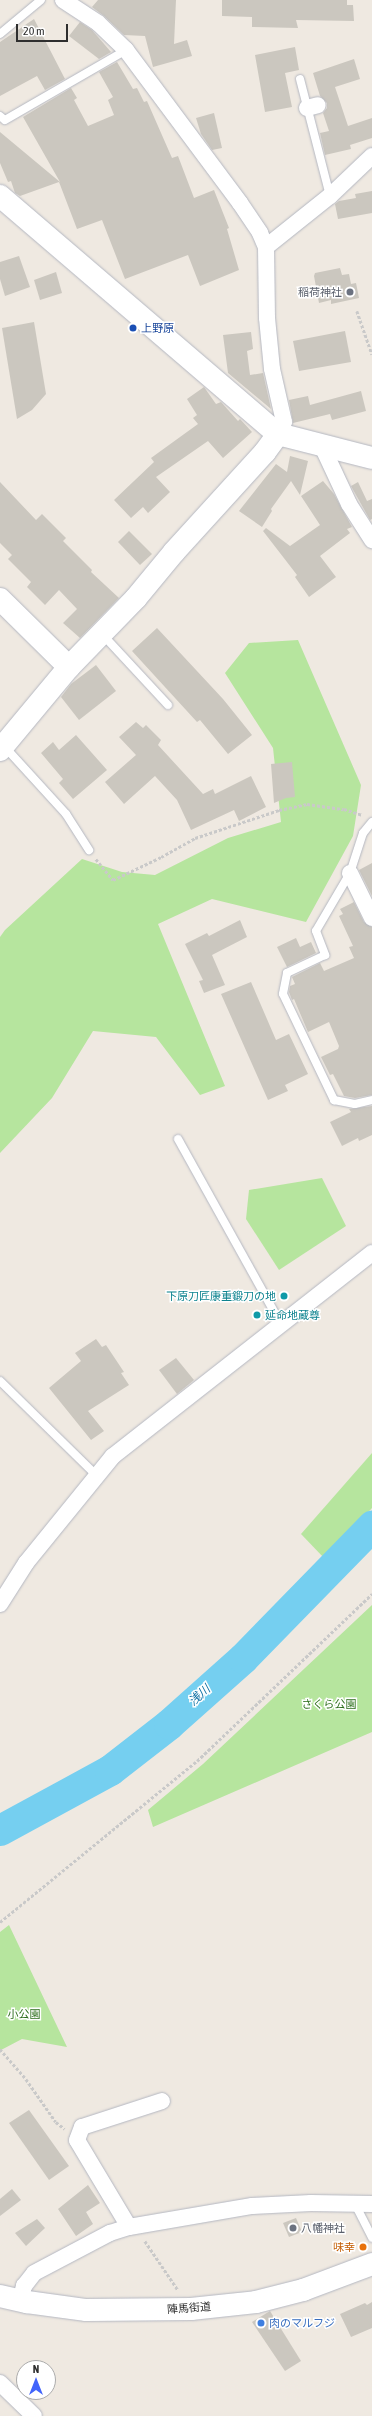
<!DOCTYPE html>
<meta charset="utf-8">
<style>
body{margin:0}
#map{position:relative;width:372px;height:2416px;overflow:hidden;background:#efe9e1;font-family:"Asap Condensed","Noto Sans JP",sans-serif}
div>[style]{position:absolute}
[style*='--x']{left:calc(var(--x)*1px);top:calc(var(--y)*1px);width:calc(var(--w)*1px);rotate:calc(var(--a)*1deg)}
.green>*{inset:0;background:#b6e59e}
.river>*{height:31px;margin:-15.5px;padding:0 15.5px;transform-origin:15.5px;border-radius:15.5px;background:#75cff0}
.building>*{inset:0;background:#cbc7bf}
.path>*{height:2.5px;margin-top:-1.25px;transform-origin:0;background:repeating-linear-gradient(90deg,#c9c9c9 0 3px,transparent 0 5px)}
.roads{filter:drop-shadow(0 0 1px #b4b7c1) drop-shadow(0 0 1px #b4b7c1)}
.lane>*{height:8px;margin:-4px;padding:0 4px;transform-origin:4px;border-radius:4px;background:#fff}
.street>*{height:16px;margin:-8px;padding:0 8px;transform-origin:8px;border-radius:8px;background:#fff}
.secondary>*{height:22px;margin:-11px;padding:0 11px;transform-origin:11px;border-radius:11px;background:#fff}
.dots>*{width:11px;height:11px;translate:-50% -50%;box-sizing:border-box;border:2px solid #fff;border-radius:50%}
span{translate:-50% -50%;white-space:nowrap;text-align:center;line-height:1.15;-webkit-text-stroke:3px #fff;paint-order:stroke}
.worship-label{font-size:11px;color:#5b616d}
.right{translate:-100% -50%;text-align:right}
.left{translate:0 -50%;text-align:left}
.transit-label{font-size:11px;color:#164399}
.culture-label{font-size:11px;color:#0d838f}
.park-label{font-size:11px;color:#2c6e1b}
.food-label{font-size:11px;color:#c56008}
.street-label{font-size:11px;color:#2e2e2e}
.shop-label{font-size:11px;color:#366cbe}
.water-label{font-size:12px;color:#0d6fa3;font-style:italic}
.north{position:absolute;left:16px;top:2360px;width:40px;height:40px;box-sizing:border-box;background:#fff;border:1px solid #ababab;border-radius:50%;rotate:0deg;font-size:11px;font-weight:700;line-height:16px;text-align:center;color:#2e2e2e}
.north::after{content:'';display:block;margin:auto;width:14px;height:18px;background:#4264fb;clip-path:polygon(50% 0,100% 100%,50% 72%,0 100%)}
.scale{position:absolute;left:16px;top:24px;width:52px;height:18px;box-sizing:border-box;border:2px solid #2e2e2e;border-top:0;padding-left:5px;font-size:12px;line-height:14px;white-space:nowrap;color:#2e2e2e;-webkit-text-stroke:3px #fff;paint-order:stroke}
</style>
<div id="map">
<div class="green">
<div style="clip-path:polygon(298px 640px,361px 785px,353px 836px,306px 922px,212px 899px,158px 924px,225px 1086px,200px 1095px,156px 1037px,93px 1031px,52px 1098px,0 1153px,0 937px,5px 930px,82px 859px,122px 872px,155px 875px,228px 838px,281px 822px,273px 748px,225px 673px,249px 643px)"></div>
<div style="clip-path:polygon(322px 1178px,346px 1226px,279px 1270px,246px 1219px,249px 1190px)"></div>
<div style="clip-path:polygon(372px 1453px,372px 1508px,325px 1559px,301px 1534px)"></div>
<div style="clip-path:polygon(372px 1605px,372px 1732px,153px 1827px,148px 1810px,203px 1764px)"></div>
<div style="clip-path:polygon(9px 1925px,67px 2047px,22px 2039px,1px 2050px,0 2049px,0 1932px)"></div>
</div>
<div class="river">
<div style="--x:0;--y:1830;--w:125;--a:-28.6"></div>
<div style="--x:110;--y:1770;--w:75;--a:-37.9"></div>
<div style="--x:169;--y:1724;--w:99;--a:-41.7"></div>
<div style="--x:243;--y:1658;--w:185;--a:-45.7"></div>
</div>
<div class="building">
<div style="clip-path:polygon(98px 0,176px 0,174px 44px,187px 40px,192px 56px,153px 67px,145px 36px,124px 35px,104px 16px,92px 7px)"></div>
<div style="clip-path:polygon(222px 0,347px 0,347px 5px,353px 5px,354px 21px,296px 20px,298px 28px,252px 27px,252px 17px,222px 16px)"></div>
<div style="clip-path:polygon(34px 19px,65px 79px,45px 90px,37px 76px,0 96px,0 42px)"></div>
<div style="clip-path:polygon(80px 22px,92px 30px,111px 52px,99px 59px,69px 36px)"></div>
<div style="clip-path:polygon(295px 47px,299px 70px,285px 73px,292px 107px,265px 112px,255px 55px)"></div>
<div style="clip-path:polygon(354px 59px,360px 79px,335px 87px,348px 126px,372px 118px,372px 138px,350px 145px,351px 149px,325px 155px,320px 133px,329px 131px,323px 113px,327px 108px,327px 103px,320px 96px,313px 73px)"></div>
<div style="clip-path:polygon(117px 62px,133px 89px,137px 88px,144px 102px,147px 101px,172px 158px,178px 156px,194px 198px,214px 190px,229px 228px,227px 229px,239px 270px,200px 286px,188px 255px,125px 279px,102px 220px,77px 229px,59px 182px,20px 196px,15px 193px,11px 181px,8px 182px,0 163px,0 132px,60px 182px,23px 117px,71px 88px,77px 98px,74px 100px,88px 126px,114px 115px,108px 100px,113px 97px,99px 72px)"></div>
<div style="clip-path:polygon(214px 113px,222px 148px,212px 150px,201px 134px,196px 118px)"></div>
<div style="clip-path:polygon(372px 191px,372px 213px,338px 219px,335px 204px,339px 201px,356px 198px,355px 194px)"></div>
<div style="clip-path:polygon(19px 256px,30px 287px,5px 296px,0 279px,0 262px)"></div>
<div style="clip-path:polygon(340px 268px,342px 275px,349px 274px,351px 284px,356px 283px,359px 298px,331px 304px,331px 300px,319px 303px,314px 276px,315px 273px)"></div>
<div style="clip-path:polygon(56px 272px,62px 293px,40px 300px,34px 280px)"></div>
<div style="clip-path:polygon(34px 322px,46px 394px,32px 410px,17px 419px,2px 328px)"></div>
<div style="clip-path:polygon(345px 331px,351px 362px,299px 371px,293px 341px)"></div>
<div style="clip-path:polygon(251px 332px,253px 349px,247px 351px,250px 375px,263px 373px,271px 409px,228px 373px,223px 335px)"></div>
<div style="clip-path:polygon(204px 387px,216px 404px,221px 402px,238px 421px,240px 419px,252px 432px,223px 458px,208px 441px,156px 477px,170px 492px,148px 513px,143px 507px,131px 518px,114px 500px,154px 462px,151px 458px,198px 424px,193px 418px,197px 415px,187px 399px)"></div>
<div style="clip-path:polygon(361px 391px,366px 411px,332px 420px,330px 414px,293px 423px,289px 400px,308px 396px,310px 405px)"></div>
<div style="clip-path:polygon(290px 456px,308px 461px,300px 495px,291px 481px,271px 509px,272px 511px,262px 527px,239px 511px,276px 464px,287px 472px)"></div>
<div style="clip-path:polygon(323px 481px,334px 494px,352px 527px,347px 529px,350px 533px,320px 556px,336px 577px,309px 597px,295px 577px,297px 575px,263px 531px,266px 528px,290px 546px,320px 525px,301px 496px)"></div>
<div style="clip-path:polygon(0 482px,36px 520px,42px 514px,66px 538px,63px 541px,92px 570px,91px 572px,119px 598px,80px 638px,63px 623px,77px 609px,59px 590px,45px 605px,27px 587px,31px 582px,8px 559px,12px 555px,0 543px)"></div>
<div style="clip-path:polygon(358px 482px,367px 501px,372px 499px,372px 519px,370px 520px,351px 486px)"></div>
<div style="clip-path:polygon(129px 531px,152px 554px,140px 565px,118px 542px)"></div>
<div style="clip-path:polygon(157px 628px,223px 699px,252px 735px,228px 754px,200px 720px,197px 722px,132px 651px)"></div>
<div style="clip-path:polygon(96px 665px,116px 691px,79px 720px,61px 697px,71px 684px)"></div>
<div style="clip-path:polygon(136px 722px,143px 728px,146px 725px,161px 740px,158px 745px,203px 794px,213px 789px,215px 794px,251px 776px,266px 807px,239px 821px,234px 810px,191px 830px,177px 800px,155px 776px,124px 804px,105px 782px,136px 755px,119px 737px)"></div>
<div style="clip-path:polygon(76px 735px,107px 770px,73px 799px,59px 783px,63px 779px,41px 753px,53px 742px,59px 750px)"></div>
<div style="clip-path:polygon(292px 762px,295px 797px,286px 798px,274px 803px,271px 764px)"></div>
<div style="clip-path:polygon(372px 863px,372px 896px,359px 870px)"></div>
<div style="clip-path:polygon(354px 902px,364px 922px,372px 927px,372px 1095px,355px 1098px,344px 1096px,333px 1074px,330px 1075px,321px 1057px,338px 1049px,339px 1046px,329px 1022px,308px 1032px,294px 999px,292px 1000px,289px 992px,290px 986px,295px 984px,292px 977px,320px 963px,324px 971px,354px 958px,349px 947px,353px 946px,339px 916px,343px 914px,340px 909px)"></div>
<div style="clip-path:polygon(240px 920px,247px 937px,212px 955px,225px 985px,204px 993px,199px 981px,203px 980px,185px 944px,207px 933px,209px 936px)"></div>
<div style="clip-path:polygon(296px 938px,300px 947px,311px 942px,316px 953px,287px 967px,277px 947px)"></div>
<div style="clip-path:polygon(251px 982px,276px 1040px,289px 1034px,308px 1074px,285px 1085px,288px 1091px,268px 1100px,221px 994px)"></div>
<div style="clip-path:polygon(372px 1106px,372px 1135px,359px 1141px,358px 1138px,342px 1146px,330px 1122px,351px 1112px,349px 1109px)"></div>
<div style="clip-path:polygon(96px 1339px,102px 1347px,106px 1345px,124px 1372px,121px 1373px,129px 1385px,88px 1411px,104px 1431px,91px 1440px,49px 1388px,81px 1361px,75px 1353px)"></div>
<div style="clip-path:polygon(176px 1358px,194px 1380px,177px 1394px,159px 1370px)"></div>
<div style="clip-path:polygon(29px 2110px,69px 2166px,49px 2180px,9px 2123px)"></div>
<div style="clip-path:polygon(88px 2185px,100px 2203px,86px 2212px,93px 2224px,76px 2236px,58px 2209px)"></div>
<div style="clip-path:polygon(12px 2189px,21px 2200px,0 2216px,0 2199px)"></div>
<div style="clip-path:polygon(296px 2218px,302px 2232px,289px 2237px,283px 2223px)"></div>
<div style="clip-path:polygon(37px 2219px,45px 2228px,26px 2246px,15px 2233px)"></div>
<div style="clip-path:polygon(372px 2302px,372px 2328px,351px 2337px,340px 2314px,365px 2303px,367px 2305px)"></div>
<div style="clip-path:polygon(270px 2311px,301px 2361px,285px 2371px,252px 2322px)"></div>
</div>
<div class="path">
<div style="--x:357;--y:311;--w:46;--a:70.8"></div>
<div style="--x:96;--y:859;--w:27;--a:51"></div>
<div style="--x:113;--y:880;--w:53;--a:-25.6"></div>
<div style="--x:161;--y:857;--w:39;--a:-29"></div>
<div style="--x:195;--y:838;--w:89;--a:-18.4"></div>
<div style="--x:279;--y:810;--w:29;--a:-12"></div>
<div style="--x:307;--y:804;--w:37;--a:8"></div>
<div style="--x:344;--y:809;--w:19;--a:18"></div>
<div style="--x:0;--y:1922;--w:254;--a:-39.3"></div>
<div style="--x:197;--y:1761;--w:242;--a:-43.7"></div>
<div style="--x:0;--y:2049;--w:40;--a:49"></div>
<div style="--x:26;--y:2079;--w:52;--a:55.1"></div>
<div style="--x:56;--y:2122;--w:11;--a:38"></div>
<div style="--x:145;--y:2241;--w:59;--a:56"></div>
</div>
<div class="roads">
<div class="lane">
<div style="--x:0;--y:34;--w:53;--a:-39.7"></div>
<div style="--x:300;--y:79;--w:121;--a:75.6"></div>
<div style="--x:0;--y:116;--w:6;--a:39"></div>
<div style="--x:5;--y:120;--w:140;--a:-30"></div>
<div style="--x:102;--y:634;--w:97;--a:47.1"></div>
<div style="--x:4;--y:746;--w:92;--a:47.6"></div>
<div style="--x:66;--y:814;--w:43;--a:57.4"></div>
<div style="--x:372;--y:822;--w:14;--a:129"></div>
<div style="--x:363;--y:833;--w:42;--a:108"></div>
<div style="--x:350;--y:873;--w:67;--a:120.4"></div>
<div style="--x:316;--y:931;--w:26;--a:69"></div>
<div style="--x:325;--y:955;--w:42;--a:154.7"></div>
<div style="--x:287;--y:973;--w:21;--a:101"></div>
<div style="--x:283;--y:994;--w:118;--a:64.3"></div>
<div style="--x:334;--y:1100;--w:21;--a:11"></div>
<div style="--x:355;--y:1104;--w:17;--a:-13"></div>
<div style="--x:178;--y:1139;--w:212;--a:60.9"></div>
<div style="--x:0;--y:1381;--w:136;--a:44.4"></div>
<div style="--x:355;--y:2204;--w:38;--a:63"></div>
</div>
<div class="street">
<div style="--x:63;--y:0;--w:42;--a:33.3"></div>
<div style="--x:98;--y:23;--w:39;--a:44"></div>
<div style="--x:126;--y:50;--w:191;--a:53.3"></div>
<div style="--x:240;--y:203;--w:36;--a:56"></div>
<div style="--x:260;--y:233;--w:15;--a:67"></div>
<div style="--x:266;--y:247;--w:71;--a:89.2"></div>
<div style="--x:267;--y:318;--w:51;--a:84.4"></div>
<div style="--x:272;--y:369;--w:54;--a:77.2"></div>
<div style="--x:284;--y:422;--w:13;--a:117"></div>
<div style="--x:307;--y:108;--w:11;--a:-15"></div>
<div style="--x:266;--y:247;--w:82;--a:-38.6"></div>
<div style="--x:330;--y:196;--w:58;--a:-43.6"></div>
<div style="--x:322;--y:446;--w:64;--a:65"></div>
<div style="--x:349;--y:504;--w:43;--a:57.4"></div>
<div style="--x:350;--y:873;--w:50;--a:63.9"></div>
<div style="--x:0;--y:1604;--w:49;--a:-57.6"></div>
<div style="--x:26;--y:1563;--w:138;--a:-50.9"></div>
<div style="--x:113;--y:1456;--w:329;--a:-38.1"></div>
<div style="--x:129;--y:2227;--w:101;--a:-120.9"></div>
<div style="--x:77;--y:2140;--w:14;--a:-69"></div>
<div style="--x:82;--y:2127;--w:84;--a:-18"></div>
<div style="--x:20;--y:2301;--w:16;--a:-75"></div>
<div style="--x:24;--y:2286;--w:16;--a:-52"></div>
<div style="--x:34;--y:2273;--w:86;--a:-27.8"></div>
<div style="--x:110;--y:2233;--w:20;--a:-18"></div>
<div style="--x:129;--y:2227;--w:125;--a:-9.7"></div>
<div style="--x:252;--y:2206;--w:59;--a:-2.9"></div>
<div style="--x:311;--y:2203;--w:61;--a:0.9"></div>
<div style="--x:0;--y:2383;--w:47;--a:44.1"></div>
</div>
<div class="secondary">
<div style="--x:0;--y:196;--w:366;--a:40.6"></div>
<div style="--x:278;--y:434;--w:97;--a:14.3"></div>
<div style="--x:0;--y:599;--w:97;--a:44.6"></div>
<div style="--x:0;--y:750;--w:108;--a:-50.3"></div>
<div style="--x:69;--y:667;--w:96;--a:-45.8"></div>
<div style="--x:136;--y:598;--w:60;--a:-50.4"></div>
<div style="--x:174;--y:552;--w:135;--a:-47.7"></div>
<div style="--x:265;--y:452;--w:22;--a:-54"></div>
<div style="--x:0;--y:2296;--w:28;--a:13"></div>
<div style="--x:27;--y:2302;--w:60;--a:7.7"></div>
<div style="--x:86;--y:2310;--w:105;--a:-0.5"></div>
<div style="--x:191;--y:2309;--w:65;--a:-6.1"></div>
<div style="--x:256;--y:2302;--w:49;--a:-14.3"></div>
<div style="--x:303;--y:2290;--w:74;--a:-20.6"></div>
</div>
</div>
<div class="dots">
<div style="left:350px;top:292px;background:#6b7280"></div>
<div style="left:133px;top:328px;background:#1a4fb4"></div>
<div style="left:284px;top:1296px;background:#0f9aa8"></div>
<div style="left:257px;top:1315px;background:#0f9aa8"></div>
<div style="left:293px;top:2228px;background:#6b7280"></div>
<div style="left:363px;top:2247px;background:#e8710a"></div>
<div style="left:261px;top:2323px;background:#3f7fe0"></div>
</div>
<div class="worship-label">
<span class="right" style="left:342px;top:292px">稲荷神社</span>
<span class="left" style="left:301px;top:2228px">八幡神社</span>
</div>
<div class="transit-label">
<span class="left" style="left:141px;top:328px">上野原</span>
</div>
<div class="culture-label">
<span class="right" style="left:276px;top:1296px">下原刀匠康重鍛刀の地</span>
<span class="left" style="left:265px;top:1315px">延命地蔵尊</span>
</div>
<div class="park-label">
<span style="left:329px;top:1704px">さくら公園</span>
<span style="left:24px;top:2014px">小公園</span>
</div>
<div class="food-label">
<span class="right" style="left:355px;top:2247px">味幸</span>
</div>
<div class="street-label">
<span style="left:189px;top:2308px;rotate:-4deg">陣馬街道</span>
</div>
<div class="shop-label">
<span class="left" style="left:269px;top:2323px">肉のマルフジ</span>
</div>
<div class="water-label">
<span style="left:200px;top:1696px;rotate:-42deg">浅川</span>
</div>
<div class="north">N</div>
<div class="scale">20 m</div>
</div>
